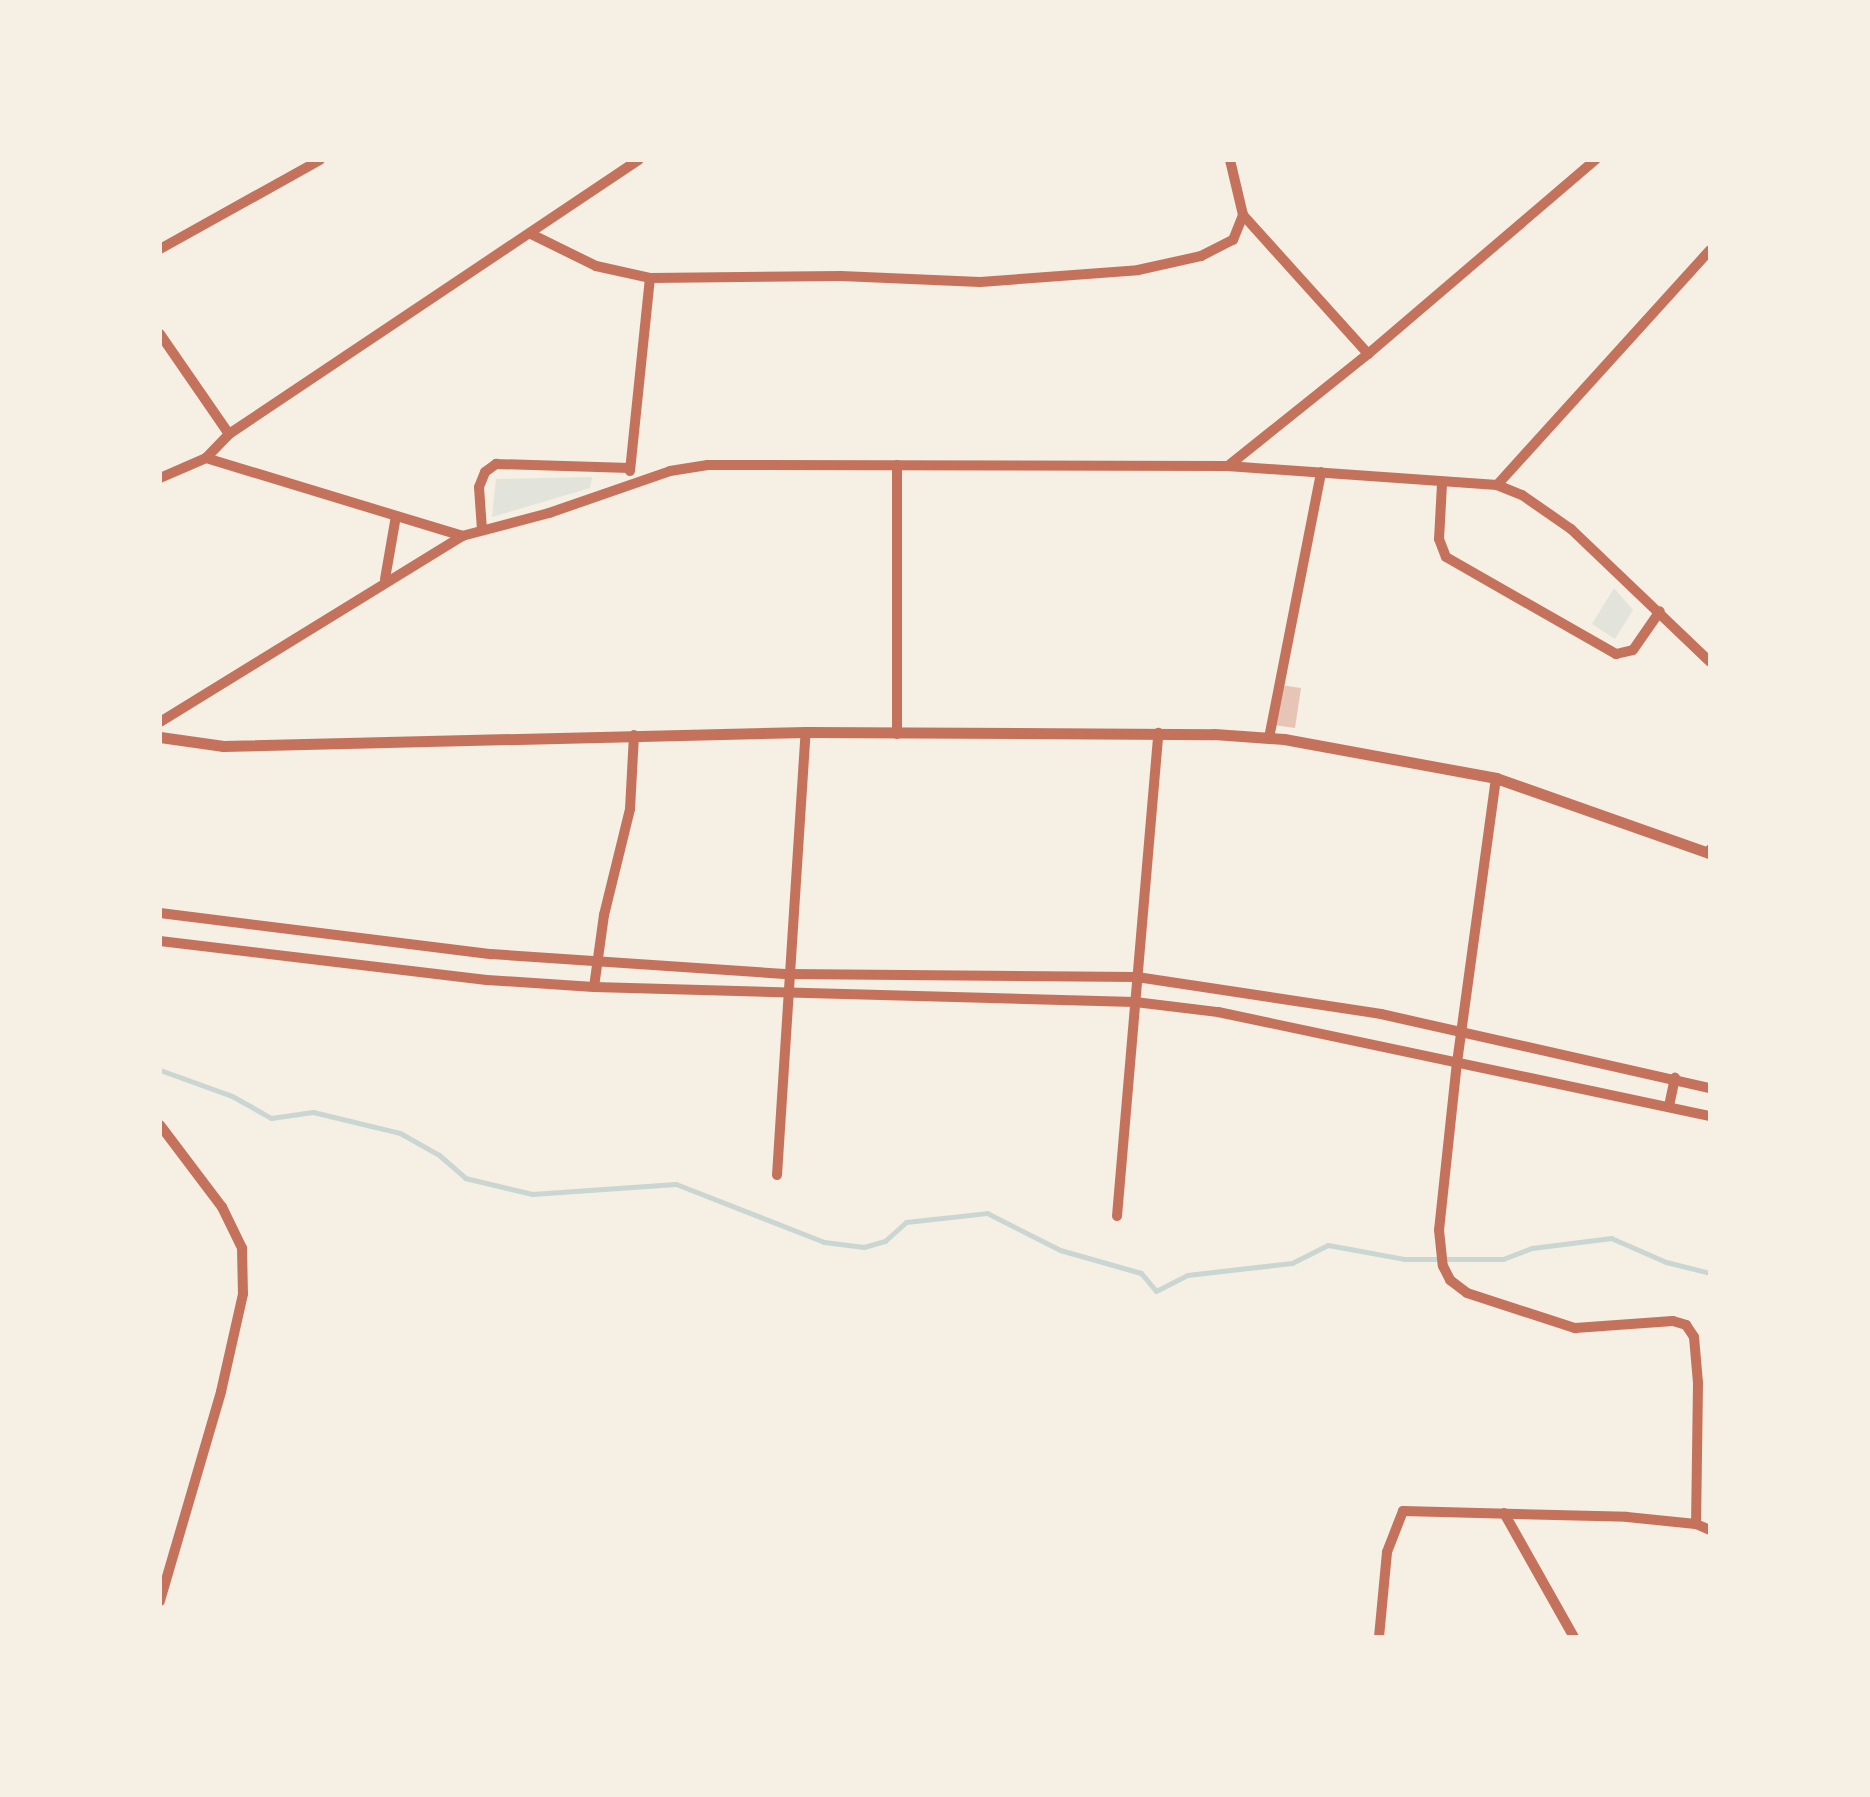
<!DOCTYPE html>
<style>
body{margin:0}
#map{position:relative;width:1870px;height:1797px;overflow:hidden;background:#f6efe4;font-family:Overpass,sans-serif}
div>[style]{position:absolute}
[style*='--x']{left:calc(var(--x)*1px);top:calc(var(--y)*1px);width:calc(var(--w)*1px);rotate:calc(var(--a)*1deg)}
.green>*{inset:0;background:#e2e4dc}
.stream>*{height:5px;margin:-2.5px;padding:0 2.5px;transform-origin:2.5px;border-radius:2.5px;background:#c9d6d2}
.building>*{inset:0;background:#e6c5b7}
.minor>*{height:10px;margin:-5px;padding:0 5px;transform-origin:5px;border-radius:5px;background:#c5725c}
.tertiary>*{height:11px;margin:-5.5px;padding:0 5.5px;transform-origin:5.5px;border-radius:5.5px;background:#c5725c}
span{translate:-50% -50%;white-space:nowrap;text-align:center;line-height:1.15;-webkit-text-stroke:9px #f6efe4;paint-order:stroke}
.frame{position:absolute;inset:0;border:162px solid #f6efe4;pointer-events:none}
</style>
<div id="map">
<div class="green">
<div style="clip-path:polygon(592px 477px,590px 488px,492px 517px,496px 479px)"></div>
<div style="clip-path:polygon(1614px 588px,1633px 610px,1615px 639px,1592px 624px)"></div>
</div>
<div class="stream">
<div style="--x:160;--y:1070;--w:77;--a:19.9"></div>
<div style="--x:232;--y:1096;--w:45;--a:29.4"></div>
<div style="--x:271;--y:1118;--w:42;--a:-8.1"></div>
<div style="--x:313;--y:1112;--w:89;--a:13.6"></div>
<div style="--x:400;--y:1133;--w:45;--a:29.4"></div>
<div style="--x:439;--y:1155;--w:35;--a:41"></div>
<div style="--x:465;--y:1178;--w:69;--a:13.4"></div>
<div style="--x:532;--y:1194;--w:144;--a:-4"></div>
<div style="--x:676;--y:1184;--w:159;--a:21.4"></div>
<div style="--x:824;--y:1242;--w:40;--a:7.1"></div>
<div style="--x:864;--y:1247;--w:22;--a:-16"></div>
<div style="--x:885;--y:1241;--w:28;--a:-42"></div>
<div style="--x:906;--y:1222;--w:81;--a:-6.3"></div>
<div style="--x:987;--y:1213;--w:82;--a:26.9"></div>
<div style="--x:1060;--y:1250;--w:84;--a:15.9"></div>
<div style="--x:1141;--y:1273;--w:23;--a:50"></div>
<div style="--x:1156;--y:1291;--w:35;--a:-27"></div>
<div style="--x:1187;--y:1275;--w:106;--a:-6.5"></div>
<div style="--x:1292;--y:1263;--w:40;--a:-26.6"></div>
<div style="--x:1328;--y:1245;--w:77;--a:10.4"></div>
<div style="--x:1404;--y:1259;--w:99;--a:0"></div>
<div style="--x:1503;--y:1259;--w:31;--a:-21"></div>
<div style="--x:1532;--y:1248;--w:80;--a:-7.2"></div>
<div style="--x:1611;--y:1238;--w:60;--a:23.6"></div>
<div style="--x:1666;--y:1262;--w:45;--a:14"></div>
</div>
<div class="building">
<div style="clip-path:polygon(1280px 685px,1301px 688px,1295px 728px,1274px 725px)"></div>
</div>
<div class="minor">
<div style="--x:1230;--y:160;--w:57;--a:76.7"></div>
<div style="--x:1243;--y:215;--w:187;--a:48"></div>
<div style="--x:531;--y:234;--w:72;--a:26.2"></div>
<div style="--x:596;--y:266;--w:55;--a:12.5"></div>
<div style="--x:650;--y:278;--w:191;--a:-0.6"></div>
<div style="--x:841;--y:276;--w:139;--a:2.5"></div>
<div style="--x:980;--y:282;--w:158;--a:-4.3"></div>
<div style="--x:1138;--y:270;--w:65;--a:-12.5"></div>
<div style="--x:1201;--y:256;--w:36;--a:-27"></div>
<div style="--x:1233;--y:240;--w:27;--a:-68"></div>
<div style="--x:160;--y:249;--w:183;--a:-29.1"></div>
<div style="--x:160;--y:334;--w:121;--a:55.4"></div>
<div style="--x:206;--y:458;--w:268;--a:16.9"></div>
<div style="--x:897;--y:465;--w:269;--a:90"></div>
<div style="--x:1228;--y:466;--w:179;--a:-38.7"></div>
<div style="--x:1368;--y:354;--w:299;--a:-40.5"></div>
<div style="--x:630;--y:471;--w:194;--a:-84.1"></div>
<div style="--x:160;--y:478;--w:50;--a:-23.5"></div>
<div style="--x:206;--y:458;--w:33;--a:-46"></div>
<div style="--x:229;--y:434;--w:493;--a:-33.8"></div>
<div style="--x:1442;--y:484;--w:55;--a:93.1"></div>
<div style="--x:1439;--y:539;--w:19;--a:69"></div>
<div style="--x:1446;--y:557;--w:196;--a:29.7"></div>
<div style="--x:1616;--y:654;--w:17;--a:-13"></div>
<div style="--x:1633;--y:650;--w:47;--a:-55.3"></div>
<div style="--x:1497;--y:485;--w:317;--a:-47.8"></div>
<div style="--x:482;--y:530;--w:43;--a:-94"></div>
<div style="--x:479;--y:487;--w:16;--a:-68"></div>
<div style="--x:485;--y:472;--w:14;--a:-36"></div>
<div style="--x:496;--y:464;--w:134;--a:1.7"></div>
<div style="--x:385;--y:579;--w:64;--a:-80.1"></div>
<div style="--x:160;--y:722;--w:355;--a:-31.6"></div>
<div style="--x:462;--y:536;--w:90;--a:-14.8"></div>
<div style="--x:549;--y:513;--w:128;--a:-19.1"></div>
<div style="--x:670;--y:471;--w:38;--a:-9"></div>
<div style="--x:708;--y:465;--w:519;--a:0.11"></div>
<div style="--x:1227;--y:466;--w:271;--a:4"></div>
<div style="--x:1497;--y:485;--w:27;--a:22"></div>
<div style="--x:1522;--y:495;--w:60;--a:34.8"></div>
<div style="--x:1571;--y:529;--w:192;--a:43.7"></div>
<div style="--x:1269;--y:738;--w:271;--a:-78.9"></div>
<div style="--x:1496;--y:778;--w:287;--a:97.8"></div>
<div style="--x:1457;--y:1062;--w:169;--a:96.1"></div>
<div style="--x:1439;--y:1230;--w:36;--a:84"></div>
<div style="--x:1443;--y:1266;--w:16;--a:63"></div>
<div style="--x:1450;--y:1280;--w:21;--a:37"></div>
<div style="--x:1467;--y:1293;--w:114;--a:18"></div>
<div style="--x:1575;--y:1328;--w:98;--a:-4.1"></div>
<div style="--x:1673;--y:1321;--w:14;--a:17"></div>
<div style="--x:1686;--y:1325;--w:14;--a:56"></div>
<div style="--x:1694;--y:1337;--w:46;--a:85"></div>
<div style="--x:1698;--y:1383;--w:141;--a:90.8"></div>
<div style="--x:160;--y:913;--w:334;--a:7.1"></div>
<div style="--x:491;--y:954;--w:298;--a:3.9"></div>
<div style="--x:788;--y:974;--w:349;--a:0.5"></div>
<div style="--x:1137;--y:977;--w:247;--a:8.6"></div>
<div style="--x:1381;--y:1014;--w:337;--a:12.7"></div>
<div style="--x:160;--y:941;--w:329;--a:6.8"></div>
<div style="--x:487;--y:980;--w:107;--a:3.7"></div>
<div style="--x:594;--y:987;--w:541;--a:1.59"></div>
<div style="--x:1135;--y:1002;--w:84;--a:6.9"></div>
<div style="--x:1218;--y:1012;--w:503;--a:11.94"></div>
<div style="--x:594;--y:987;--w:73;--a:-82.1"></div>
<div style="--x:604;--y:915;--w:109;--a:-76.2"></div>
<div style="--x:630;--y:809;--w:74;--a:-86.9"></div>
<div style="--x:1669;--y:1106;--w:29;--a:-78"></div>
<div style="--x:160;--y:1125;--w:103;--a:52.9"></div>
<div style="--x:222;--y:1207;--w:46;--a:64"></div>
<div style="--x:242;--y:1248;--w:46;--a:88.8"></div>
<div style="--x:243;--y:1294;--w:100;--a:102.7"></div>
<div style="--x:221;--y:1392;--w:218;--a:106.3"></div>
<div style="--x:777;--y:1175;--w:444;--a:-86.3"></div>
<div style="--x:1117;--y:1216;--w:485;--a:-85.1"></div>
<div style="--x:1504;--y:1513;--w:142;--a:60.6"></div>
<div style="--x:1379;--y:1637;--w:85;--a:-84.6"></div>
<div style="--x:1387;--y:1552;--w:44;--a:-68.7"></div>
<div style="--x:1403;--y:1511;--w:224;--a:1.5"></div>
<div style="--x:1627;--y:1517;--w:69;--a:5.8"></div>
<div style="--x:1696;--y:1524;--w:15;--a:23"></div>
</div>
<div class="tertiary">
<div style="--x:160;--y:737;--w:64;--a:8.1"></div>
<div style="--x:223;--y:746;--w:583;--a:-1.38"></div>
<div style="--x:806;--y:732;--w:408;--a:0.3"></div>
<div style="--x:1214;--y:734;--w:70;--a:4.1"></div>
<div style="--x:1284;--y:739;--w:216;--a:10.4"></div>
<div style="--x:1496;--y:778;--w:226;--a:19.4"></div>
<div style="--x:1709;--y:853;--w:4;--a:-76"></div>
</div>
<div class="frame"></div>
</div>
